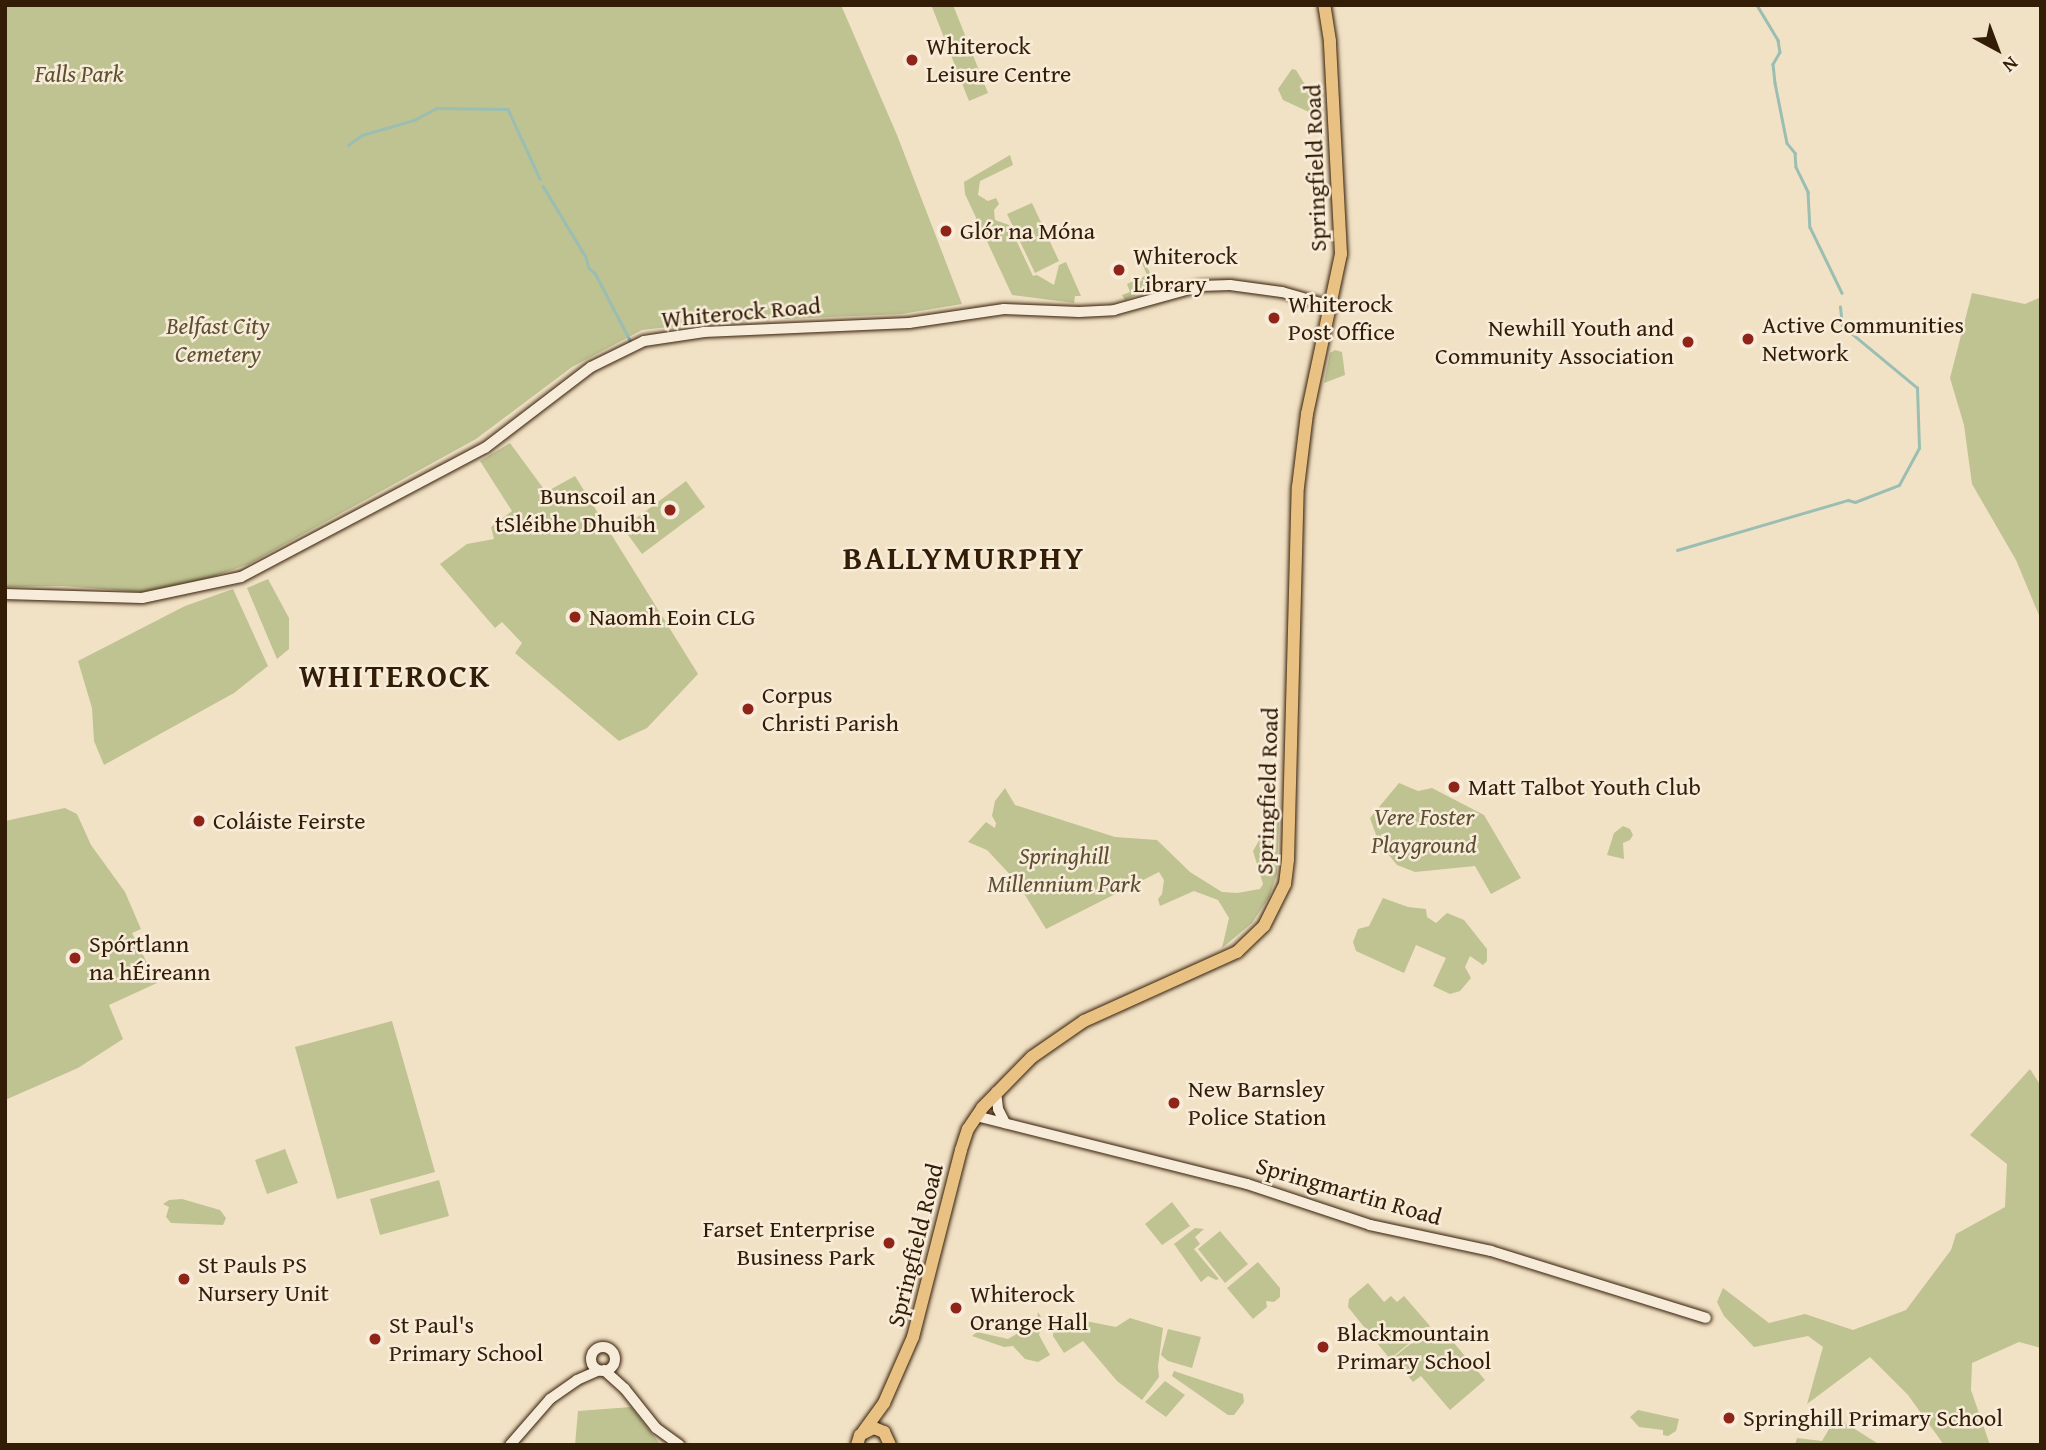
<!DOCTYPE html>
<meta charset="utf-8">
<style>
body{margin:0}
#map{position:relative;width:2046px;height:1450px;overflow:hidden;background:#f2e2c5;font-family:"Gentium Book Plus",serif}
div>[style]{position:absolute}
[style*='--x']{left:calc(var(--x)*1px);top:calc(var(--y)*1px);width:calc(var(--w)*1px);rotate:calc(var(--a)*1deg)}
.green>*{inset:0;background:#bfc291}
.stream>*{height:2.5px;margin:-1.25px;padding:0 1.25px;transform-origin:1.25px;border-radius:1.25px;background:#9bbeb3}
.roads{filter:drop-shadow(0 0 2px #341d07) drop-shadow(0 0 2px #341d07)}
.secondary>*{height:10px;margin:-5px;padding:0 5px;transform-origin:5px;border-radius:5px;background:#f7ecd9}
.secondary>.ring{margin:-5px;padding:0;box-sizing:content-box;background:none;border:10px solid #f7ecd9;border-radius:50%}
.highway>*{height:12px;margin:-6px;padding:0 6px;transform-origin:6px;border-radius:6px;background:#e9c182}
.dots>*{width:19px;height:19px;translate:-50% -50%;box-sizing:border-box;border:4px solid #f7ecd9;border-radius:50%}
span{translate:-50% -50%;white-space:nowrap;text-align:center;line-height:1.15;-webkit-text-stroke:5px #f7ecd9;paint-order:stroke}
.poi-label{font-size:24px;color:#341d07}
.left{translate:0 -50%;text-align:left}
.right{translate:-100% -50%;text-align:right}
.park-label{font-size:24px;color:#5e4f30;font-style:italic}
.street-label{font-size:24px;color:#341d07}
.district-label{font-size:32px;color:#341d07;font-weight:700;letter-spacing:2px}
.frame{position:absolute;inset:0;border:7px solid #341d07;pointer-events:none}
.north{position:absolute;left:1962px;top:14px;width:70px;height:70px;-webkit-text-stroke:5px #f7ecd9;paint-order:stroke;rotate:139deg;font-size:19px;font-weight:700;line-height:28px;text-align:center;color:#341d07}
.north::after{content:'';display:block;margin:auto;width:24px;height:32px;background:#341d07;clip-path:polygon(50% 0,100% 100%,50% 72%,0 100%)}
</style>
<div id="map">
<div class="green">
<div style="clip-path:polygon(5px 5px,841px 5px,897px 135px,962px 304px,902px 314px,714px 322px,642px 330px,572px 367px,476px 439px,249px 564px,209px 578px,142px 592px,62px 586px,5px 587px)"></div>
<div style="clip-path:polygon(935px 5px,953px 5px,988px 93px,969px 101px,932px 7px)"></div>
<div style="clip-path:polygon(1292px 69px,1296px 70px,1320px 109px,1309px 112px,1283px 100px,1278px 89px)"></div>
<div style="clip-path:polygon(1010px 155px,1013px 165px,980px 181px,978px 195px,988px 201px,996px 198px,999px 204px,994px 210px,995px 220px,1009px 225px,1033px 276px,1037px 275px,1054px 285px,1059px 265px,1066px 262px,1081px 296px,1075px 296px,1074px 303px,1012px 295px,965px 194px,964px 182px)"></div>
<div style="clip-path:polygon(1032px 203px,1059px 261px,1035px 273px,1007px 214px)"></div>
<div style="clip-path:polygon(1140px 247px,1155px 286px,1125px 300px,1122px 295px,1130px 292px,1127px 284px,1147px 275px,1136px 249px)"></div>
<div style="clip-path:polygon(1972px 293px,2025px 304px,2041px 297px,2041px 620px,2016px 560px,1972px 484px,1964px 425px,1950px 378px)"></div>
<div style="clip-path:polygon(1335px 350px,1342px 352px,1345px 375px,1324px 383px,1330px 353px)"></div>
<div style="clip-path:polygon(510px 443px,546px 492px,575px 476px,698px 674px,647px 728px,619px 741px,515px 653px,522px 643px,502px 622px,495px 628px,440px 564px,467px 544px,494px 539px,491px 527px,512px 511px,480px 461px)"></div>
<div style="clip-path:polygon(686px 481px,705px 507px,642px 554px,623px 528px)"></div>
<div style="clip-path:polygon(268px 579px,289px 618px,289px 649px,277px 659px,247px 588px)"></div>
<div style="clip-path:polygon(233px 589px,268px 666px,234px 693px,104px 765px,94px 741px,92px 708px,78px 661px,185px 606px)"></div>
<div style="clip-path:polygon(1399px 783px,1418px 791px,1432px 788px,1484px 815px,1521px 878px,1491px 894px,1475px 866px,1415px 872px,1397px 865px,1379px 843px,1370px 818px)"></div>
<div style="clip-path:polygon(1005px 788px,1015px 805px,1115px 837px,1157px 840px,1190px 872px,1222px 892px,1237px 893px,1260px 889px,1263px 884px,1253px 851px,1268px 825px,1279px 822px,1277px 874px,1269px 897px,1252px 923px,1222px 948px,1229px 918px,1218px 900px,1194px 891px,1160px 906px,1158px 899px,1162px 894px,1164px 880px,1159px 872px,1046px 929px,1017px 882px,987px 850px,968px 842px,986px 822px,995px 828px,996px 823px,992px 816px,995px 801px)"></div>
<div style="clip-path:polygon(65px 808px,77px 814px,91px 845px,125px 892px,141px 929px,132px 933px,157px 983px,109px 1005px,123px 1039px,78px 1068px,5px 1100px,5px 821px)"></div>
<div style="clip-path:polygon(1623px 826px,1630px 829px,1633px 835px,1630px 840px,1623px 843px,1624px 859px,1607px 855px,1614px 833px)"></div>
<div style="clip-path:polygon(1383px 898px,1408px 907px,1426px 909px,1427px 917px,1436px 923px,1447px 913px,1464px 920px,1487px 949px,1487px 961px,1483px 965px,1470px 956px,1465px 967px,1471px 978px,1460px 991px,1450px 994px,1433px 986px,1446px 958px,1416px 945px,1404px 973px,1356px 951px,1353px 942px,1358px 929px,1369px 926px)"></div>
<div style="clip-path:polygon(392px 1021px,435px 1172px,337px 1199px,295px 1047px)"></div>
<div style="clip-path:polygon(2030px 1069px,2041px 1086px,2041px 1348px,2019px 1342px,1972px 1363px,1971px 1390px,1990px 1445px,1944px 1445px,1908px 1395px,1870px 1357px,1807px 1404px,1823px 1347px,1808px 1336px,1754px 1347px,1724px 1316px,1717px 1302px,1723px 1288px,1769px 1323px,1805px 1314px,1853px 1330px,1906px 1310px,1951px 1250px,1956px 1234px,2005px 1207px,2007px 1164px,1970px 1135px)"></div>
<div style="clip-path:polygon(285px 1149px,298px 1183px,267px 1194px,255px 1160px)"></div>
<div style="clip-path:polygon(439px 1180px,449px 1216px,380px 1235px,370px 1199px)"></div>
<div style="clip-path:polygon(182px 1199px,220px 1210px,226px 1218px,223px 1225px,171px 1223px,166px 1217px,169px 1207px,163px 1204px,169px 1200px)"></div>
<div style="clip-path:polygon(1172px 1202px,1190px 1226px,1162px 1245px,1145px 1224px)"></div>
<div style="clip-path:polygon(1195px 1228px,1204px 1229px,1195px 1237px,1200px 1244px,1194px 1249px,1219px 1279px,1216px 1280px,1208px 1276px,1201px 1282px,1174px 1244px)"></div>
<div style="clip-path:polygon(1220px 1231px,1248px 1264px,1225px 1283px,1198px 1249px)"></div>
<div style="clip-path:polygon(1258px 1262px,1280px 1288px,1280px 1297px,1274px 1302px,1266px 1301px,1267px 1307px,1253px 1319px,1227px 1288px)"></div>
<div style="clip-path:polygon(1368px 1283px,1384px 1302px,1391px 1296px,1397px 1302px,1404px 1296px,1430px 1326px,1390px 1359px,1348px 1307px,1349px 1299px)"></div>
<div style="clip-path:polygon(1038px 1312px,1042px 1319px,1039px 1335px,1050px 1355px,1038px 1362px,1025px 1359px,1013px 1346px,1004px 1347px,972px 1336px,977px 1332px,1008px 1339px,1036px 1323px)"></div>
<div style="clip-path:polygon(1055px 1315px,1116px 1327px,1130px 1318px,1163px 1328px,1158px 1366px,1159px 1377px,1142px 1400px,1117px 1381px,1083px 1341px,1064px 1353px,1053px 1336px)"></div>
<div style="clip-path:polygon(1168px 1329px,1201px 1337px,1192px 1368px,1168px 1361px,1161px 1355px)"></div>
<div style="clip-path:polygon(1425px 1332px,1449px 1337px,1485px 1380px,1450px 1410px,1421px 1376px,1413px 1382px,1393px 1358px)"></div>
<div style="clip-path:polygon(1174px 1371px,1243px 1394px,1244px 1402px,1234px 1415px,1228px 1415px,1172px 1376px)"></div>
<div style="clip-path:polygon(1165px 1381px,1185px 1395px,1166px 1417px,1145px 1402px)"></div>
<div style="clip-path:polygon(631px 1407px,661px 1445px,575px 1445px,578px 1411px)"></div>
<div style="clip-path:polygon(1638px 1410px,1679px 1419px,1676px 1431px,1668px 1436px,1663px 1435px,1663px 1430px,1639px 1427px,1630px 1417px)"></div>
<div style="clip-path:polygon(1836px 1417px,1880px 1445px,1795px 1445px,1797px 1438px,1822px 1441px)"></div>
</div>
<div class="stream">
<div style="--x:1757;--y:5;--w:41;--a:59"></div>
<div style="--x:1778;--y:40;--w:12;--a:81"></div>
<div style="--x:1780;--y:52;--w:14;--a:120"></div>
<div style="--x:1773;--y:64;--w:19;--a:84"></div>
<div style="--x:1775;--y:83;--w:61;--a:78.7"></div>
<div style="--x:1787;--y:143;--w:13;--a:51"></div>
<div style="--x:1795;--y:153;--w:14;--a:86"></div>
<div style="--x:1796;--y:167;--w:28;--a:64"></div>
<div style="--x:1808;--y:192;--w:35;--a:87"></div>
<div style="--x:1810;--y:227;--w:73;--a:64.1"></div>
<div style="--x:348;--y:145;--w:17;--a:-36"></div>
<div style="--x:362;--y:135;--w:54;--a:-16.1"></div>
<div style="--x:414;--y:120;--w:26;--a:-28"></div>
<div style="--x:437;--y:108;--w:71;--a:0.8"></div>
<div style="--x:508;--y:109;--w:77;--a:65.4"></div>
<div style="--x:543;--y:186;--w:83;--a:58.8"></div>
<div style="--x:586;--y:257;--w:11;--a:75"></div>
<div style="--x:589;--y:268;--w:8;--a:40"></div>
<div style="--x:595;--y:273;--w:78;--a:62.4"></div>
<div style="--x:1677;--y:550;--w:178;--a:-16.3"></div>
<div style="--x:1848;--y:500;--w:7;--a:16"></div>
<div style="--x:1855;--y:502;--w:47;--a:-21.1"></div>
<div style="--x:1899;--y:485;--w:42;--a:-61.6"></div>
<div style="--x:1919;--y:448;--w:60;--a:-91.9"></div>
<div style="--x:1917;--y:388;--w:97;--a:-140.4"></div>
<div style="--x:1842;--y:326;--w:19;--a:-96"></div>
</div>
<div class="roads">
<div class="secondary">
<div style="--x:5;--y:594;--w:137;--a:1.7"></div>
<div style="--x:142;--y:598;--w:101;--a:-12"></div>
<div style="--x:241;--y:577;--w:276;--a:-27.9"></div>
<div style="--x:485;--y:448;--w:133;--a:-37.4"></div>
<div style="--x:591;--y:367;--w:59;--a:-26.1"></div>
<div style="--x:644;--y:341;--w:61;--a:-8.5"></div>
<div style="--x:704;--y:332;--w:205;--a:-2.5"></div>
<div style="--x:909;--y:323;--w:96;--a:-8.4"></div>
<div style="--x:1004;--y:309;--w:75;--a:2.3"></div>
<div style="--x:1079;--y:312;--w:35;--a:-3"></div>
<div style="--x:1114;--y:310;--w:89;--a:-15.6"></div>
<div style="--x:1200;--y:286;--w:30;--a:-2"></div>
<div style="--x:1230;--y:285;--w:52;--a:7.7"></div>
<div style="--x:1282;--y:292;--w:51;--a:15.9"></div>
<div style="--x:996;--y:1092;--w:17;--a:83"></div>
<div style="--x:998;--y:1109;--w:16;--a:63"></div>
<div style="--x:976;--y:1116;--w:279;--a:14.1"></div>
<div style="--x:1247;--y:1184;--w:130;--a:18.4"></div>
<div style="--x:1370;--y:1225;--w:124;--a:12.1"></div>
<div style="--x:1491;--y:1251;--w:225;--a:17.3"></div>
<div class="ring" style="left:591px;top:1347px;width:14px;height:14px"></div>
<div style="--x:604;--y:1370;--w:28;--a:42"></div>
<div style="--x:625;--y:1389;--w:50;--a:51.5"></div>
<div style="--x:656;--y:1428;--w:29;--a:36"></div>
<div style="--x:510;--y:1445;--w:61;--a:-49"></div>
<div style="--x:550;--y:1399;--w:33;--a:-35"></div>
<div style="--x:577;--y:1380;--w:24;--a:-24"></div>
</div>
<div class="highway">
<div style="--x:863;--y:1432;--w:36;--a:-54"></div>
<div style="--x:884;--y:1403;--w:72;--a:-66.3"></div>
<div style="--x:913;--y:1337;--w:193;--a:-75.6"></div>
<div style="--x:961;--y:1150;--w:22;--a:-72"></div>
<div style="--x:968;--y:1129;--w:25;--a:-56"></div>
<div style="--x:982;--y:1108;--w:71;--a:-45.6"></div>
<div style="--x:1032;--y:1057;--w:63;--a:-34.7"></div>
<div style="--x:1084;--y:1021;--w:168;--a:-24.3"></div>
<div style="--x:1237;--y:952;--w:37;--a:-44"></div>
<div style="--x:1264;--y:926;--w:47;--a:-63.4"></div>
<div style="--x:1285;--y:884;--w:25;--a:-83"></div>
<div style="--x:1288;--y:859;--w:372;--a:-88.5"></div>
<div style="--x:1298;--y:487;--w:74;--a:-83"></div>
<div style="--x:1307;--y:414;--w:164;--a:-78"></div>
<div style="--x:1341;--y:254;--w:213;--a:-93"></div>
<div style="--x:1330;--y:41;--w:36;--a:-99"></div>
<div style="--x:857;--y:1445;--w:10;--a:-73"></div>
<div style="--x:860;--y:1435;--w:16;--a:-27"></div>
<div style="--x:874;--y:1428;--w:11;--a:22"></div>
<div style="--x:884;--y:1432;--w:14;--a:65"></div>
</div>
</div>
<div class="dots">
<div style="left:912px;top:60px;background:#8f2418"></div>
<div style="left:946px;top:231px;background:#8f2418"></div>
<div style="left:1119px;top:270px;background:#8f2418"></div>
<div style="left:1274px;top:318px;background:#8f2418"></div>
<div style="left:1748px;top:339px;background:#8f2418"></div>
<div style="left:1688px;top:342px;background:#8f2418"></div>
<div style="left:670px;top:510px;background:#8f2418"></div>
<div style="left:575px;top:617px;background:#8f2418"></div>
<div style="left:748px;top:709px;background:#8f2418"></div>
<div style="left:1454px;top:787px;background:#8f2418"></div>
<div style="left:199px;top:821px;background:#8f2418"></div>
<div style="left:75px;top:958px;background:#8f2418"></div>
<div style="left:1174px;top:1103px;background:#8f2418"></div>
<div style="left:889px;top:1243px;background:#8f2418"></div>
<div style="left:184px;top:1279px;background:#8f2418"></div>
<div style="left:956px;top:1308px;background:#8f2418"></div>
<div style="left:375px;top:1339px;background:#8f2418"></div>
<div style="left:1323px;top:1347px;background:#8f2418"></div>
<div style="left:1729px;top:1418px;background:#8f2418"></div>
</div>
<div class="poi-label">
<span class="left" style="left:926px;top:60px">Whiterock<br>Leisure Centre</span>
<span class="left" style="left:960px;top:231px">Glór na Móna</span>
<span class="left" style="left:1133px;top:270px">Whiterock<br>Library</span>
<span class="left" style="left:1288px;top:318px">Whiterock<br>Post Office</span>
<span class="left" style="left:1762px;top:339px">Active Communities<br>Network</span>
<span class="right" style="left:1674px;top:342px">Newhill Youth and<br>Community Association</span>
<span class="right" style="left:656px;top:510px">Bunscoil an<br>tSléibhe Dhuibh</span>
<span class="left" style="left:589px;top:617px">Naomh Eoin CLG</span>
<span class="left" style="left:762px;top:709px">Corpus<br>Christi Parish</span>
<span class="left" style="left:1468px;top:787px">Matt Talbot Youth Club</span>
<span class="left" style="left:213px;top:821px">Coláiste Feirste</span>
<span class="left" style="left:89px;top:958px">Spórtlann<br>na hÉireann</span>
<span class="left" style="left:1188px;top:1103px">New Barnsley<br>Police Station</span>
<span class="right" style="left:875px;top:1243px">Farset Enterprise<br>Business Park</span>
<span class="left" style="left:198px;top:1279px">St Pauls PS<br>Nursery Unit</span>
<span class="left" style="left:970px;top:1308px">Whiterock<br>Orange Hall</span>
<span class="left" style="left:389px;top:1339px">St Paul's<br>Primary School</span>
<span class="left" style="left:1337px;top:1347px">Blackmountain<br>Primary School</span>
<span class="left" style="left:1743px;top:1418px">Springhill Primary School</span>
</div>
<div class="park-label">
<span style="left:79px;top:74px">Falls Park</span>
<span style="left:218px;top:340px">Belfast City<br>Cemetery</span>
<span style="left:1424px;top:831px">Vere Foster<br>Playground</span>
<span style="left:1064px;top:870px">Springhill<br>Millennium Park</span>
</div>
<div class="street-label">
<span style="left:1315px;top:168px;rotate:-92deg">Springfield Road</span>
<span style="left:741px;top:312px;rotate:-5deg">Whiterock Road</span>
<span style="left:1267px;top:791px;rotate:-88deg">Springfield Road</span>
<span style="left:1349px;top:1191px;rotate:16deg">Springmartin Road</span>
<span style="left:915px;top:1245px;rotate:-76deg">Springfield Road</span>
</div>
<div class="district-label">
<span style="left:964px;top:558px">BALLYMURPHY</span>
<span style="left:395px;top:676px">WHITEROCK</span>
</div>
<div class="frame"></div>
<div class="north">N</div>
</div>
